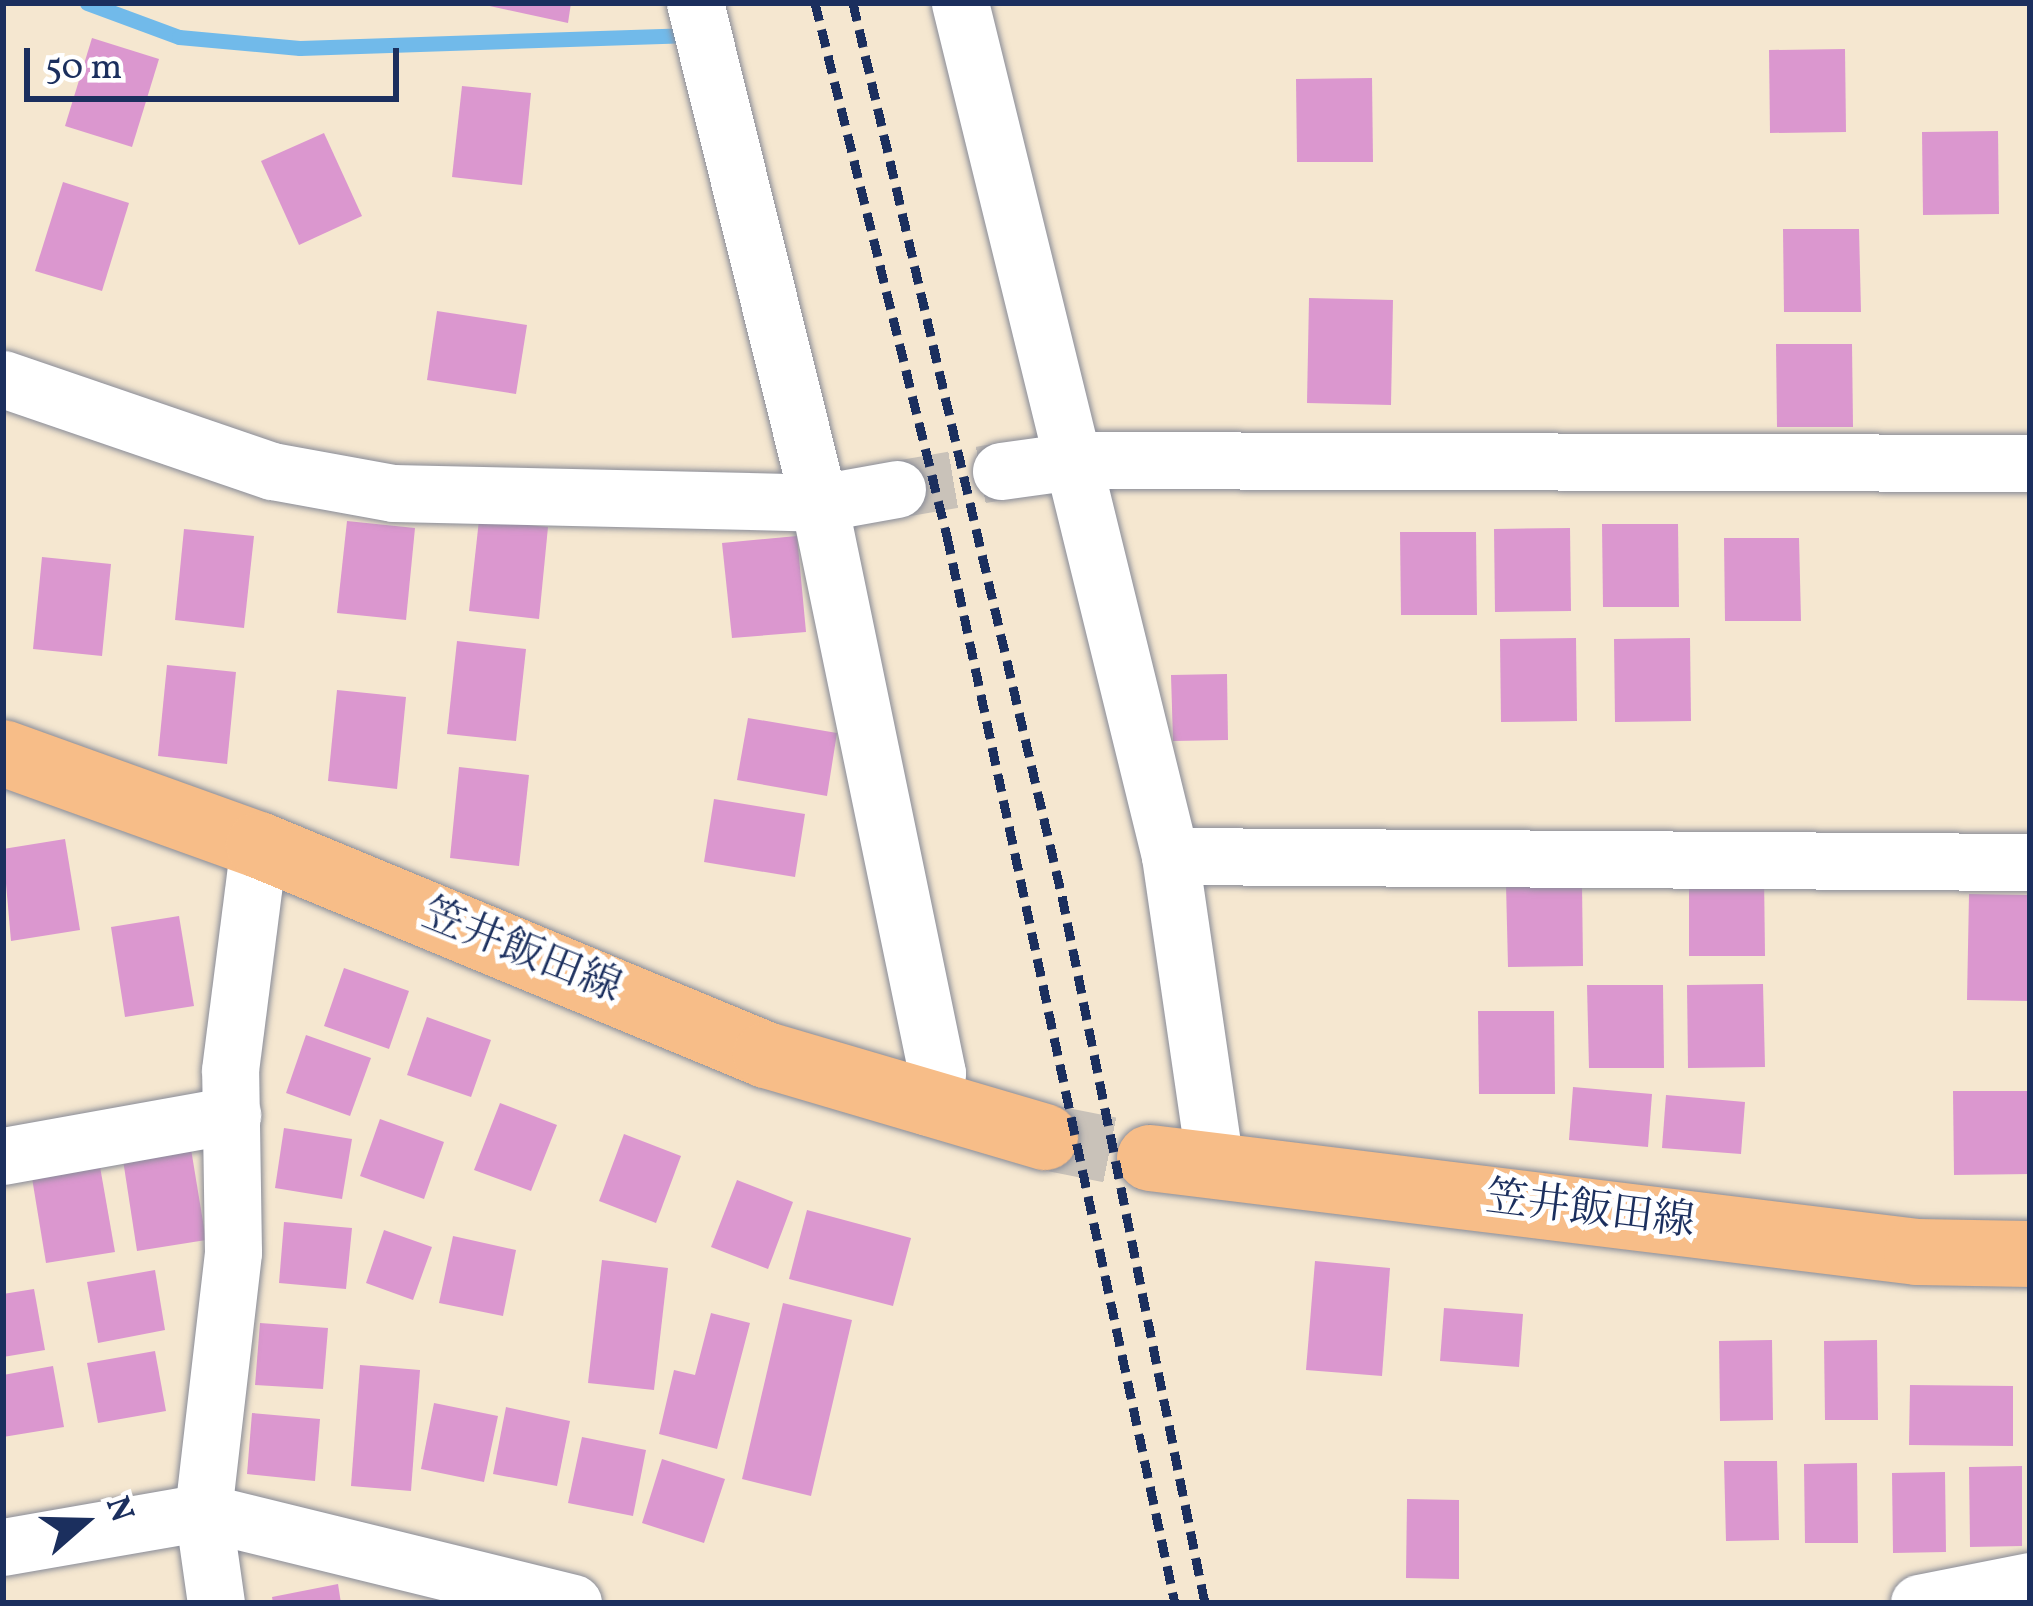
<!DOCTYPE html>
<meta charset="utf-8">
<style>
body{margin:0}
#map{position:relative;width:2033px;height:1606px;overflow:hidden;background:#f5e7d0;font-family:Vollkorn,"Noto Serif JP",serif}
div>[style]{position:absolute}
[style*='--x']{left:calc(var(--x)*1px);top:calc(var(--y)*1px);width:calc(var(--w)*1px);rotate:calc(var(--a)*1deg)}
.stream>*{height:15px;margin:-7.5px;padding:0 7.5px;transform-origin:7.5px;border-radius:7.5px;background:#71baea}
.building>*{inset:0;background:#db97cf}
.minor-tunnel>*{height:57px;margin-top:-28.5px;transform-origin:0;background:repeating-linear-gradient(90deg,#c9c2b9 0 57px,transparent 0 85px)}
.major-tunnel>*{height:66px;margin-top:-33px;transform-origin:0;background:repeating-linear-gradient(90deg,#c9c2b9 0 66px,transparent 0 99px)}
.roads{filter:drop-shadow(0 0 3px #888b97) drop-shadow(0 0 3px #888b97)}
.minor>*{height:57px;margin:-28.5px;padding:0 28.5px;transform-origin:28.5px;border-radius:28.5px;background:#fff}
.major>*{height:66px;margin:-33px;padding:0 33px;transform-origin:33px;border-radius:33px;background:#f7bd88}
.rail>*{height:9px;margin-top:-4.5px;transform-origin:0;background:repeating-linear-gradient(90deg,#1b2f5e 0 18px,transparent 0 27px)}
span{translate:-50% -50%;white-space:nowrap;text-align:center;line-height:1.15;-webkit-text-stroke:10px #fff;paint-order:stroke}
.street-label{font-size:42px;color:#1b2f5e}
.frame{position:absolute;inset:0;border:6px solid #1b2f5e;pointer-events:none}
.north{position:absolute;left:24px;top:1462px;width:120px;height:120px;-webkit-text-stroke:9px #fff;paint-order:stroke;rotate:70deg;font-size:33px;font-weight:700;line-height:48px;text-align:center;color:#1b2f5e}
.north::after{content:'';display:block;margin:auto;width:42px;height:54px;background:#1b2f5e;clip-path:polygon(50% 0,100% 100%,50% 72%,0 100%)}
.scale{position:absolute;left:24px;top:48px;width:375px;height:54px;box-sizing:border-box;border:6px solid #1b2f5e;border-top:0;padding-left:15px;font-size:36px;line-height:42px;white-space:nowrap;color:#1b2f5e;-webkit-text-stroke:9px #fff;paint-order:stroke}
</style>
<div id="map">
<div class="stream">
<div style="--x:87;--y:3;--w:98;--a:20.3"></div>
<div style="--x:179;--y:37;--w:121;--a:5.2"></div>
<div style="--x:300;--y:48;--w:385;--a:-1.9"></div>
</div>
<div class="building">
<div style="clip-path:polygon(476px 3px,571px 3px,568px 23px)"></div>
<div style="clip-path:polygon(92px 38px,159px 59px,132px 147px,65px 126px)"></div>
<div style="clip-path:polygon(1845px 49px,1846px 132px,1770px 133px,1769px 50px)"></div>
<div style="clip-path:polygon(1372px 78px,1373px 162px,1297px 162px,1296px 79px)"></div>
<div style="clip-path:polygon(462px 86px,531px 93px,522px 185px,452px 177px)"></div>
<div style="clip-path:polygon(1998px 131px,1999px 214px,1923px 215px,1922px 132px)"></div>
<div style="clip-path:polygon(324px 133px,362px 216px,299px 245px,261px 161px)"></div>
<div style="clip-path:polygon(63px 182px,129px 203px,102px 291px,35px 271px)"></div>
<div style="clip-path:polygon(1783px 229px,1859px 229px,1861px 312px,1784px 312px)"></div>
<div style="clip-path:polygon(1309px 298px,1393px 300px,1391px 405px,1307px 403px)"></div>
<div style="clip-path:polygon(437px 311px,527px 325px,516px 394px,427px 380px)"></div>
<div style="clip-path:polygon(1776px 344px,1852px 344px,1853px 427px,1777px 427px)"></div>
<div style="clip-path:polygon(479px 520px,548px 527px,539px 619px,469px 611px)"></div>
<div style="clip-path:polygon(347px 521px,415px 528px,406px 620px,337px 613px)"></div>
<div style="clip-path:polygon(1602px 524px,1678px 524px,1679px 607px,1603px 607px)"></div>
<div style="clip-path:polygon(1570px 528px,1571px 611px,1495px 612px,1494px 529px)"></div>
<div style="clip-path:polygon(184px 529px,254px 536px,244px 628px,175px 620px)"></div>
<div style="clip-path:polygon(1400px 532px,1476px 532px,1477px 615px,1401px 615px)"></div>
<div style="clip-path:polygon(797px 536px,806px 632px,732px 638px,722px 543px)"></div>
<div style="clip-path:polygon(1724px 538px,1799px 538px,1801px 621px,1725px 621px)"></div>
<div style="clip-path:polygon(42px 557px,111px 564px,102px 656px,33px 649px)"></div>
<div style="clip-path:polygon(1576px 638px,1577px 721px,1501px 722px,1500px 639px)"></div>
<div style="clip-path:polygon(1690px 638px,1691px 721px,1615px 722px,1614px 639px)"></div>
<div style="clip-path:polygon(457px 641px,526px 649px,516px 741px,447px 734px)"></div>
<div style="clip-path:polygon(167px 665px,236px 672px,227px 764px,158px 756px)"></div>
<div style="clip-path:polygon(1227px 674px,1228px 740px,1173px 741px,1171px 675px)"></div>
<div style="clip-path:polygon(337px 690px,406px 697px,397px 789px,328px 781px)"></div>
<div style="clip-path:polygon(748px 718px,837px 733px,827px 796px,737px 780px)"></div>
<div style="clip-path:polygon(459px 767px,529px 775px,519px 866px,450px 858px)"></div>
<div style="clip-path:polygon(714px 799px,805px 814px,795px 877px,704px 862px)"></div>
<div style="clip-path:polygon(65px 839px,80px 930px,11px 941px,3px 849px)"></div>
<div style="clip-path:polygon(1764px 873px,1765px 956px,1689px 956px,1689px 874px)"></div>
<div style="clip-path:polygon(1506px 884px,1582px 884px,1583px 966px,1508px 967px)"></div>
<div style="clip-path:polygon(1969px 894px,2030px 895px,2030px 1001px,1967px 1000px)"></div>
<div style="clip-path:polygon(179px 916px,194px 1006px,125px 1017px,111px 927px)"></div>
<div style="clip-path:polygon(344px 968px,409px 991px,389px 1049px,324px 1026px)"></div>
<div style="clip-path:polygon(1763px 984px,1765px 1067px,1688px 1068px,1687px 985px)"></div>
<div style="clip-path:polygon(1587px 985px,1663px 985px,1664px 1068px,1589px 1068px)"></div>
<div style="clip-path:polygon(1478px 1011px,1554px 1011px,1555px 1094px,1479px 1094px)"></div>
<div style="clip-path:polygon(427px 1017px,491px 1040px,471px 1097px,407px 1075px)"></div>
<div style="clip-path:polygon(306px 1035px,371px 1058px,350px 1116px,286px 1093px)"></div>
<div style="clip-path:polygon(1573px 1087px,1652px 1094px,1648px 1147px,1569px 1140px)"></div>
<div style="clip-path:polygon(1953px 1091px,2029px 1091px,2030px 1174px,1954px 1175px)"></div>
<div style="clip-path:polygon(1666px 1095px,1745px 1102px,1741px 1154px,1662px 1148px)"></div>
<div style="clip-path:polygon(500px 1103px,557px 1125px,531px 1191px,474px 1170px)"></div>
<div style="clip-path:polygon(380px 1119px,444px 1142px,424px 1199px,360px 1176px)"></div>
<div style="clip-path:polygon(284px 1128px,352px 1139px,342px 1199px,275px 1188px)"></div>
<div style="clip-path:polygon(624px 1134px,681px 1156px,656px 1223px,599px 1201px)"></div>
<div style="clip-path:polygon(191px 1149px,206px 1240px,137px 1251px,123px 1160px)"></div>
<div style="clip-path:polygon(99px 1161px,115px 1252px,46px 1263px,31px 1172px)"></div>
<div style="clip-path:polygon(737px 1180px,793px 1202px,768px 1269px,711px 1247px)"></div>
<div style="clip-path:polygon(807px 1210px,911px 1238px,893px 1306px,789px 1279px)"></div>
<div style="clip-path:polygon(284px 1222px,352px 1228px,346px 1289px,279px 1283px)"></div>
<div style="clip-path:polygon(384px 1230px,432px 1247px,413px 1300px,366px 1283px)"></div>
<div style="clip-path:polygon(453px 1236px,516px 1250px,503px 1316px,439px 1303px)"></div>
<div style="clip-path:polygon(602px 1260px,668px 1268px,654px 1390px,588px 1383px)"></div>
<div style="clip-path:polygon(1315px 1261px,1390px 1268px,1382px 1376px,1306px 1370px)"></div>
<div style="clip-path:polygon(155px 1270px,165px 1330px,98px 1343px,87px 1282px)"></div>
<div style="clip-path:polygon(34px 1289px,45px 1350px,3px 1357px,3px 1294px)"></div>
<div style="clip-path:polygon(783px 1303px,852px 1320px,811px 1496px,742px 1479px)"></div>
<div style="clip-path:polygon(1444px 1308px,1523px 1314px,1519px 1367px,1440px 1361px)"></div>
<div style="clip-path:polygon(711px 1313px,750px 1323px,717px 1449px,659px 1434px,674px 1370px,695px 1375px)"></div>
<div style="clip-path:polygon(260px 1323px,328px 1328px,323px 1389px,255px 1385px)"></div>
<div style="clip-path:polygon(1772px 1340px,1773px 1420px,1720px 1421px,1719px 1341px)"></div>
<div style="clip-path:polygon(1877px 1340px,1878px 1420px,1825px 1420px,1824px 1341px)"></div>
<div style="clip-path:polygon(155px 1351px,166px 1411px,98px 1423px,87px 1363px)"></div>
<div style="clip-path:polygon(360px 1365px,420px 1370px,411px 1491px,351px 1486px)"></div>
<div style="clip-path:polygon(53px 1366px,64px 1427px,3px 1437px,3px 1375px)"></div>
<div style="clip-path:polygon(1910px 1385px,2013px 1386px,2013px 1446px,1909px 1445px)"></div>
<div style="clip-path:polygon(434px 1403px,498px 1416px,484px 1482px,421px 1469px)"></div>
<div style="clip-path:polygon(506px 1407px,570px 1421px,557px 1486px,493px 1474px)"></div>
<div style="clip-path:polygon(252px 1413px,320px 1419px,315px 1481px,247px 1474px)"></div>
<div style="clip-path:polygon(582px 1437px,646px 1450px,633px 1516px,568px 1503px)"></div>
<div style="clip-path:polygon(662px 1459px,725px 1479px,704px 1543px,642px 1523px)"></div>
<div style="clip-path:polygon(1724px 1461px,1777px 1461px,1779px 1540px,1726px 1541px)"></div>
<div style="clip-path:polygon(1857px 1463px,1858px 1543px,1805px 1543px,1804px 1464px)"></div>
<div style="clip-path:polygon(2022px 1466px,2022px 1546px,1970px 1547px,1969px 1467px)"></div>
<div style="clip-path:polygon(1945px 1472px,1946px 1552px,1893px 1553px,1892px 1473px)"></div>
<div style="clip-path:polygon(1407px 1499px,1459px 1500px,1459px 1579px,1406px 1578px)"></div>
<div style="clip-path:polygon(338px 1584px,341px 1603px,273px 1603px,272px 1597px)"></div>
</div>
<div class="minor-tunnel">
<div style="--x:897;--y:489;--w:106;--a:-9.8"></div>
</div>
<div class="major-tunnel">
<div style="--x:1045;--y:1137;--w:107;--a:11.3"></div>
</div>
<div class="roads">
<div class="minor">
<div style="--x:960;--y:3;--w:878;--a:76.17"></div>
<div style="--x:1170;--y:856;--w:310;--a:81.7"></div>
<div style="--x:3;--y:379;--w:284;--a:18.9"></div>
<div style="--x:272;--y:471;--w:123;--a:10.3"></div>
<div style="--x:393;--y:493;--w:426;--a:1.3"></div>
<div style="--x:819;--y:503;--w:515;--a:-103.93"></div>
<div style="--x:1001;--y:471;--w:80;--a:-7.9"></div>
<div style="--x:1080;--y:460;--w:950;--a:0.18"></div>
<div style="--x:897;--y:489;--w:79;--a:169.8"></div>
<div style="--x:819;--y:503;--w:582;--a:78.3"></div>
<div style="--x:937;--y:1073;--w:35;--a:105"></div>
<div style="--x:1170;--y:856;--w:860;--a:0.4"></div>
<div style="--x:3;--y:1156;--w:233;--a:-10.2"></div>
<div style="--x:3;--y:1547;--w:203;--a:-9.9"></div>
<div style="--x:203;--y:1512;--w:381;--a:13.8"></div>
<div style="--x:216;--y:1603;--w:92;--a:-98.1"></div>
<div style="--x:203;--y:1512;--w:262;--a:-83.4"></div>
<div style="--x:233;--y:1252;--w:182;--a:-90.9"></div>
<div style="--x:230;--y:1070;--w:227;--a:-82.7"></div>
<div style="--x:1919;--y:1603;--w:113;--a:-11.2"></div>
</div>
<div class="major">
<div style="--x:3;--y:753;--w:272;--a:19.8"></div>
<div style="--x:259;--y:845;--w:549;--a:22.5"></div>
<div style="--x:766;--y:1055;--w:291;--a:16.4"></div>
<div style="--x:1150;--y:1158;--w:773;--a:6.99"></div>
<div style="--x:1917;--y:1252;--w:113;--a:1"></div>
</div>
</div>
<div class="rail">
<div style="--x:815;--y:3;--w:549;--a:76.09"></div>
<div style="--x:947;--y:536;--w:1091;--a:77.94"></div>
<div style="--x:853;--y:3;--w:917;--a:76.83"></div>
<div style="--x:1062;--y:896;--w:721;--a:78.57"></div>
</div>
<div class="street-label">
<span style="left:521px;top:953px;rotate:22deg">笠井飯田線</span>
<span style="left:1590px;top:1212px;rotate:7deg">笠井飯田線</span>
</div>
<div class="frame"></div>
<div class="north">N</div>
<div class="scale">50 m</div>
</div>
